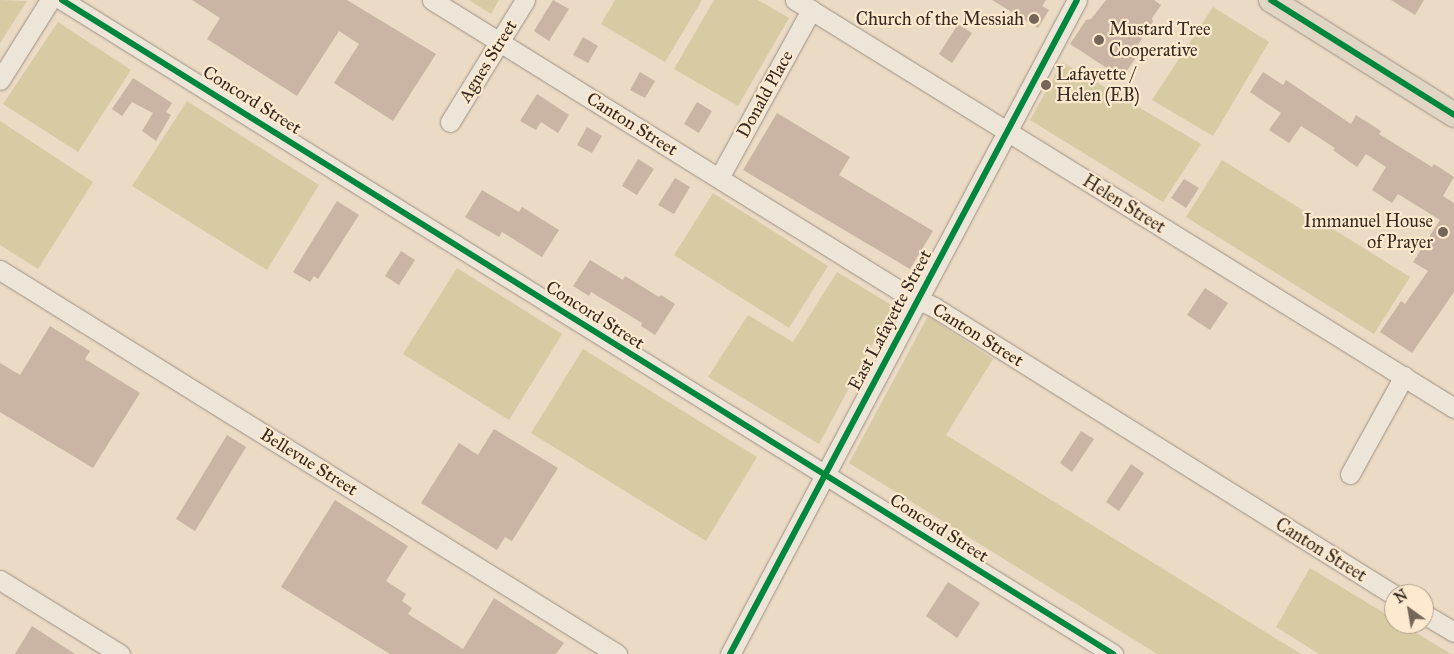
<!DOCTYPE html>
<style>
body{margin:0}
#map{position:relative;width:1454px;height:654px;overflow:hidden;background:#ebdac4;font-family:"IM FELL Great Primer",serif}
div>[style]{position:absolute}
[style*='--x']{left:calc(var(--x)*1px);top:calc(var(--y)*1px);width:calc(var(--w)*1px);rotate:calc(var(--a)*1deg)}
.green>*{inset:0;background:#d7cba3}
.building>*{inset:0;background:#cab4a4}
.roads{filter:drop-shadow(0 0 1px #9c9184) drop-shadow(0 0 1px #9c9184)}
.minor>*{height:19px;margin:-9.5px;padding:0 9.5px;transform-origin:9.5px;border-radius:9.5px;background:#eee5d9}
.major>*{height:24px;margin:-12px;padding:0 12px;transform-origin:12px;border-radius:12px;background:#e1d5c4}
.cycleway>*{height:6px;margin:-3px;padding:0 3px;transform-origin:3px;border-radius:3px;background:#00873e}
.dots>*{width:14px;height:14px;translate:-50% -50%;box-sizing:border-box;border:2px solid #fde9ce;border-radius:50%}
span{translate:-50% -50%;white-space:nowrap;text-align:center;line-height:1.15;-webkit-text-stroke:4.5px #fde9ce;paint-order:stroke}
.poi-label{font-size:18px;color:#342820}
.right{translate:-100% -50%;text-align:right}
.left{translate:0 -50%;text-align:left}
.street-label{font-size:18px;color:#342820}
.north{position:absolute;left:1384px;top:584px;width:50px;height:50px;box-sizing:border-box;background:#fde9ce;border:1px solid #ad9c88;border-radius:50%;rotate:328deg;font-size:14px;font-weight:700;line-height:20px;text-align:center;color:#342820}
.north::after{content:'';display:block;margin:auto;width:18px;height:22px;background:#746659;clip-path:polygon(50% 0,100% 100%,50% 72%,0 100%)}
</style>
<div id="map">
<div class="green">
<div style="clip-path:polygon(0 0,27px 1px,0 43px)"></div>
<div style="clip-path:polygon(469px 0,499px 0,491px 14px)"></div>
<div style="clip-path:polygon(615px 0,702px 0,665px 62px,601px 24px)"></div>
<div style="clip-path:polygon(714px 0,758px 0,789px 18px,738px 106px,674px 69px)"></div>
<div style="clip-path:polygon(1213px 7px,1269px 42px,1213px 136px,1152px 100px)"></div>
<div style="clip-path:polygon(58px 22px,131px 70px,78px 152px,3px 104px)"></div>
<div style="clip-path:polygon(1062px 62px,1201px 144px,1163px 202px,1030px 120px)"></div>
<div style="clip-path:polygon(187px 101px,319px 185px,267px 270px,132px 186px)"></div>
<div style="clip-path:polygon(0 121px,93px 182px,38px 269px,0 245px)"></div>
<div style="clip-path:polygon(1222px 160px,1410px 277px,1374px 334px,1186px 217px)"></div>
<div style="clip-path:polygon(713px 193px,828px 266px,789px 328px,674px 255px)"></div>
<div style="clip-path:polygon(457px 268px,562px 334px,509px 420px,403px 354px)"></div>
<div style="clip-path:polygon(837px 272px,893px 306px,819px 444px,708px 377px,748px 315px,793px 342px)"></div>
<div style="clip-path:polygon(928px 316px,993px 359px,946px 435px,1301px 654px,1157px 654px,849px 463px)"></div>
<div style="clip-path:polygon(583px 349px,757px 457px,706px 541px,531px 433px)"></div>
<div style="clip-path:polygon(1310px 568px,1394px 619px,1394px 624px,1402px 624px,1451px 654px,1319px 654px,1276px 627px)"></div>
</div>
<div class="building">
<div style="clip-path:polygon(192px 0,347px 0,436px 54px,393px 121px,334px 83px,359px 44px,339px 31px,297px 96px,207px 39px,220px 18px)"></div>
<div style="clip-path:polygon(553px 0,569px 9px,549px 41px,534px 31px)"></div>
<div style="clip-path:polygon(992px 0,1046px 0,1042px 6px,1049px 10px,1038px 28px)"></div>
<div style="clip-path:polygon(1106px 0,1154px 0,1161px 5px,1152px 18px,1153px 22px,1141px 36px,1142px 39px,1137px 46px,1139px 53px,1122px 78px,1070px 44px,1086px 20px,1091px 19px)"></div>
<div style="clip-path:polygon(1391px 0,1424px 0,1415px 15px)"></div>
<div style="clip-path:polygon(958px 24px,972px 33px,952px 63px,939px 54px)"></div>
<div style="clip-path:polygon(583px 37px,598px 46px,588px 63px,573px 55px)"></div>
<div style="clip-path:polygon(640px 72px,655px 81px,645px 98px,630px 90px)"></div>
<div style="clip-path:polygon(1263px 72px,1283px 85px,1286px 80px,1351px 124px,1356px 115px,1381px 131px,1379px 134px,1432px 167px,1434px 164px,1454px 177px,1443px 196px,1454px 203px,1454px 292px,1412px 353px,1380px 332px,1401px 301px,1405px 304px,1428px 271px,1413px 262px,1440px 220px,1398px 194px,1392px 203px,1372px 190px,1386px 167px,1366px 154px,1357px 167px,1333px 150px,1335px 148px,1301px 126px,1289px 143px,1269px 130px,1281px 113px,1250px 92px)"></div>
<div style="clip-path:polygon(133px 78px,172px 103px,166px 112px,171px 115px,156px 141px,142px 131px,153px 113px,132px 102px,122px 116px,112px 109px)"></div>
<div style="clip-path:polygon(537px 94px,569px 115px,558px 133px,541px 122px,536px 130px,520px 121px)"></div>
<div style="clip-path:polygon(697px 102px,712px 111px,699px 133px,684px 124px)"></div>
<div style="clip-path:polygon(777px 113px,850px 157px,839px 175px,933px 231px,910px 269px,743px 170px)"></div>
<div style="clip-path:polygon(587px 127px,602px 136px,592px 153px,577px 145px)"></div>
<div style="clip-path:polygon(638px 159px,654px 169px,637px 195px,622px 186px)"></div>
<div style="clip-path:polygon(675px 178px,690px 187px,674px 214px,658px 205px)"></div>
<div style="clip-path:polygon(1184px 179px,1199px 188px,1186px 208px,1171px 198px)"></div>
<div style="clip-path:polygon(482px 190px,519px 212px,522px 207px,559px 230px,542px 257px,502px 232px,499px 237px,465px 217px)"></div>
<div style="clip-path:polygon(337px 201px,359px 215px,318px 279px,314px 276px,310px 282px,293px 272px)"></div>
<div style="clip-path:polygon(401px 251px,415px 260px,399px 285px,385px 276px)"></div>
<div style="clip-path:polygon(590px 260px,623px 280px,625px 276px,659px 297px,661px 295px,675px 304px,655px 335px,641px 326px,642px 323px,591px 292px,589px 296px,573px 286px)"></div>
<div style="clip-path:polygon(1205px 288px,1228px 303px,1210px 330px,1187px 315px)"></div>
<div style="clip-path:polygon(50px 326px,90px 351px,85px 359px,140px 393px,93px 468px,0 412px,0 363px,20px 375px)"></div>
<div style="clip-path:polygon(494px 429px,558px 468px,512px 541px,505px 537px,497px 550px,421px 503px,459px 443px,478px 455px)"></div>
<div style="clip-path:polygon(1081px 431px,1094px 439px,1072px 472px,1060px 463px)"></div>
<div style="clip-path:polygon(227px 435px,246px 447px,195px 531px,176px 519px)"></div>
<div style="clip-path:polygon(1131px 464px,1144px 473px,1119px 511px,1106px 502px)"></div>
<div style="clip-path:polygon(335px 500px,408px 546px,386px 581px,406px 594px,402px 601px,412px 608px,408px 614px,463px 649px,494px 598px,564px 643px,556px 654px,390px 654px,281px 587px)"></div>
<div style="clip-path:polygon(948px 582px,980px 603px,957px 638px,926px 616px)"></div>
<div style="clip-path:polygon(32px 626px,75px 654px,15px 654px)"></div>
</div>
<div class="roads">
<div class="minor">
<div style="--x:62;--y:0;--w:1238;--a:31.89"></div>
<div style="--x:432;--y:0;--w:557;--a:31.86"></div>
<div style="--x:905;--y:294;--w:32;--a:24"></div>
<div style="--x:934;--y:307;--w:543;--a:32.05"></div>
<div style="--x:795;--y:0;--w:775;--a:31.76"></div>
<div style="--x:0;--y:80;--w:94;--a:-58"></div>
<div style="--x:450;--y:122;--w:143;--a:-58.4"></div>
<div style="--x:719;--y:178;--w:192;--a:-61.3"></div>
<div style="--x:0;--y:270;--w:727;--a:31.9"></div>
<div style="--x:1350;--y:474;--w:112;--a:-61.1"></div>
<div style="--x:0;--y:580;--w:141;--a:31.7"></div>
<div style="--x:1424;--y:614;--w:35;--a:31"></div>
<div style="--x:730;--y:654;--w:740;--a:-62.05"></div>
</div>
<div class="major">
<div style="--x:1271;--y:0;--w:216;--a:32.1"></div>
</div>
</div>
<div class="cycleway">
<div style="--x:62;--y:0;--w:1238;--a:31.89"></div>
<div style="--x:1271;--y:0;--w:216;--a:32.1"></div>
<div style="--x:730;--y:654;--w:740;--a:-62.05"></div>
</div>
<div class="dots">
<div style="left:1034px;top:19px;background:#746659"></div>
<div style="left:1099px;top:40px;background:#746659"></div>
<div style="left:1046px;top:85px;background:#746659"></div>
<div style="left:1443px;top:232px;background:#746659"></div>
</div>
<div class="poi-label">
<span class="right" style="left:1024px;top:19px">Church of the Messiah</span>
<span class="left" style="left:1109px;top:40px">Mustard Tree<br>Cooperative</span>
<span class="left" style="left:1056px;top:85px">Lafayette /<br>Helen (EB)</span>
<span class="right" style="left:1433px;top:232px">Immanuel House<br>of Prayer</span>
</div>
<div class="street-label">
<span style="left:488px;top:61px;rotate:-58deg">Agnes Street</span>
<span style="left:765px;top:94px;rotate:-61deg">Donald Place</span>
<span style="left:252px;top:100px;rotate:32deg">Concord Street</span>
<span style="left:632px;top:124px;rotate:32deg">Canton Street</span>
<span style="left:1124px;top:204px;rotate:32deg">Helen Street</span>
<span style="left:595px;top:315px;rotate:32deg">Concord Street</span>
<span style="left:890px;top:320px;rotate:-62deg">East Lafayette Street</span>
<span style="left:978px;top:335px;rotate:32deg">Canton Street</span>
<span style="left:309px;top:462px;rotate:32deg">Bellevue Street</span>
<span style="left:939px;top:528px;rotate:32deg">Concord Street</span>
<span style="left:1321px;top:550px;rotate:32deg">Canton Street</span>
</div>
<div class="north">N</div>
</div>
